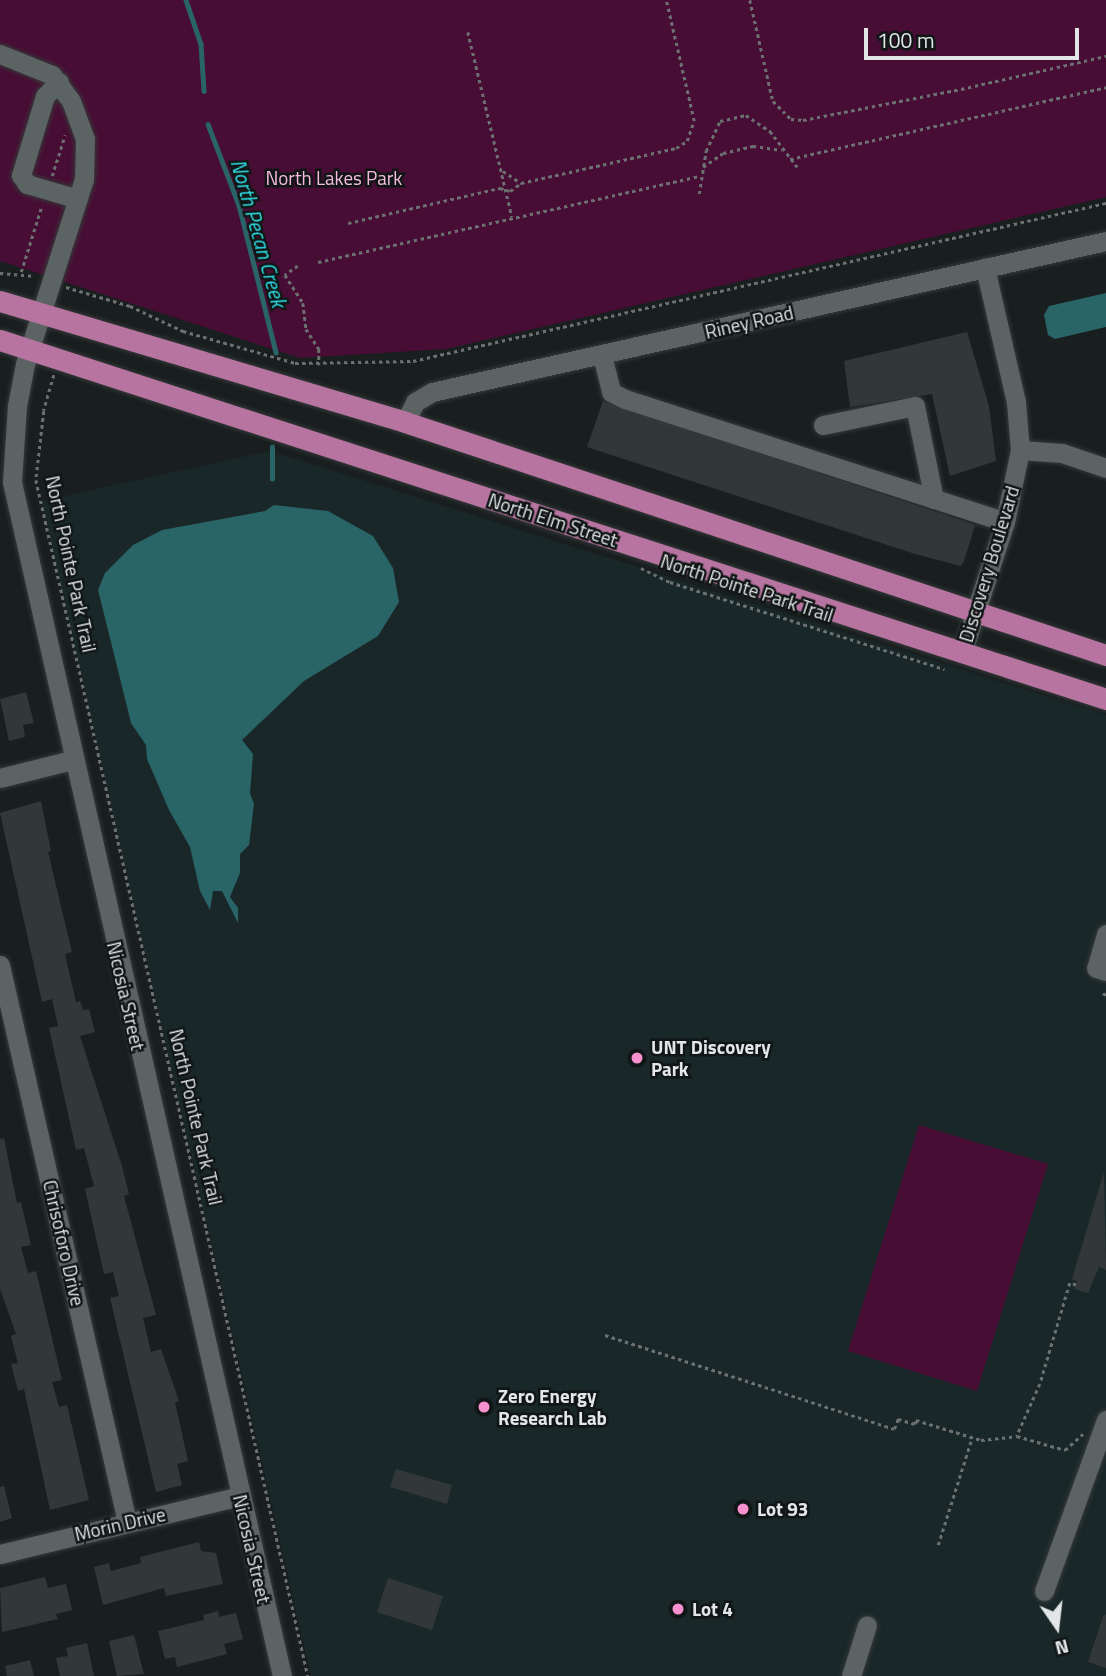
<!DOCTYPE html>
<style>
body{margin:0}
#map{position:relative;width:1106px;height:1676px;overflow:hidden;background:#191e1e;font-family:"Titillium Web",sans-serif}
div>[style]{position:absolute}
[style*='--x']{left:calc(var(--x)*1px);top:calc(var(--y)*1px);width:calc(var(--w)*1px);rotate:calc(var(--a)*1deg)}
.built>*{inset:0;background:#1a2728}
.green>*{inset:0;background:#480d35}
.water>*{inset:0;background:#296467}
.stream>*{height:4.5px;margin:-2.25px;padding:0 2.25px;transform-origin:2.25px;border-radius:2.25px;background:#296467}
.building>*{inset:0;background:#323838}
.path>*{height:2.5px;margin-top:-1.25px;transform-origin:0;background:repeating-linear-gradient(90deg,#6c7070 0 3.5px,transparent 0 7px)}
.roads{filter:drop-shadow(0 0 2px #353939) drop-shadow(0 0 2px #353939)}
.minor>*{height:19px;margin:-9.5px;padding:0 9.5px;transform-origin:9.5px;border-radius:9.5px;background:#5c6363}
.major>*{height:21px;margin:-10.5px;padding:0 10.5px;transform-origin:10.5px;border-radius:10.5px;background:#b874a0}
.dots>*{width:19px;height:19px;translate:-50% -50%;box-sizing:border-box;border:4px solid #101515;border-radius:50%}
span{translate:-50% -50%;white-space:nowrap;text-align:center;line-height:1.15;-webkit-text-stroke:5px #101515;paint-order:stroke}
.park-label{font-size:19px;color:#f7bcdd}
.street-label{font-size:19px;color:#e3e6e6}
.poi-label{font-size:19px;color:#e3e6e6;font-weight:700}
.left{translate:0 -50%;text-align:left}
.water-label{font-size:21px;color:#2fdee6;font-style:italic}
.north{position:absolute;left:1022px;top:1592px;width:70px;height:70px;-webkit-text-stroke:5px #101515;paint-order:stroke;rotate:166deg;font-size:19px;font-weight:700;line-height:28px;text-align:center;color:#e3e6e6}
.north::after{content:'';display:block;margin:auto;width:24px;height:32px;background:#e3e6e6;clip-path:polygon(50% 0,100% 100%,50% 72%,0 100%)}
.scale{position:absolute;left:864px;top:28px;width:215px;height:32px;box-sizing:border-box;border:4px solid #e3e6e6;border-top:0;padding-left:9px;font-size:21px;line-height:24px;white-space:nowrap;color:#e3e6e6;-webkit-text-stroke:5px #101515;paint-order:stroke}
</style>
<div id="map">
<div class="built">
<div style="clip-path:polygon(270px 451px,1106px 715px,1106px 1676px,311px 1676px,41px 501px)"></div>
</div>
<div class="green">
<div style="clip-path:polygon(0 0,1106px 0,1106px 197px,446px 349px,300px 358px,0 261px)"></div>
<div style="clip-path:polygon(919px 1125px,1048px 1164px,977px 1391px,848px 1351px)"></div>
</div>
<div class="water">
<div style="clip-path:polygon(1106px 293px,1106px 327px,1055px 339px,1048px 335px,1044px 315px,1049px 306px)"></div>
<div style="clip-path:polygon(274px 505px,328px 511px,373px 536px,393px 568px,399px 602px,378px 636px,304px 681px,242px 740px,253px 754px,250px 793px,254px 804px,249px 845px,240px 854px,240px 873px,230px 897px,238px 908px,238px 923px,222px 891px,213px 891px,210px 910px,200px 891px,190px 847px,169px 810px,147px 759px,146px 745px,131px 723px,98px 590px,105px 573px,133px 545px,162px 530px,265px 511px)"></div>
</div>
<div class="stream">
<div style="--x:186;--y:0;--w:46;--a:71.2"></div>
<div style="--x:201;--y:44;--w:47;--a:86.3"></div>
<div style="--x:208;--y:124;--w:87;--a:69.1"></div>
<div style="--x:239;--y:205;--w:152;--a:75.9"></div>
<div style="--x:272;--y:479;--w:32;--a:-90"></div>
</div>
<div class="building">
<div style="clip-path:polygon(967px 332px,989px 406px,996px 461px,950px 476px,932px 394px,850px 407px,844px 361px)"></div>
<div style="clip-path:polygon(603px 401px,975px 525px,964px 561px,961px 566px,915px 554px,587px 447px)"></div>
<div style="clip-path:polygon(26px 692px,34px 723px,23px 725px,25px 737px,9px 741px,0 699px)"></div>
<div style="clip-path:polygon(41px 801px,51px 851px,48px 852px,72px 952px,65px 954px,76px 1002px,80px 1001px,83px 1010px,89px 1009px,95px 1032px,80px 1036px,122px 1166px,129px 1194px,124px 1196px,156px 1315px,143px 1318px,151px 1352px,161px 1349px,179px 1401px,175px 1402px,188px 1461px,177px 1464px,182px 1485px,156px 1492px,110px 1298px,119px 1296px,113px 1272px,104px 1274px,85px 1189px,94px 1186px,84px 1148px,76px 1150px,49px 1028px,58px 1026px,52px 999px,42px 1002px,0 813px)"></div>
<div style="clip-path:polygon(4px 1138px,17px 1203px,21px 1202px,31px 1245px,21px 1247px,28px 1273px,36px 1271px,62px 1380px,52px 1382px,59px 1407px,67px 1405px,89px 1500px,50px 1510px,24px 1389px,18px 1391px,11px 1364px,18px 1363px,11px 1336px,16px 1334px,0 1289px,0 1139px)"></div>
<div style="clip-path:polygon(1104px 1172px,1106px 1270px,1099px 1267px,1088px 1293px,1075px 1289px,1077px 1281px,1072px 1279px)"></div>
<div style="clip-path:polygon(396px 1469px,452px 1485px,447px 1504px,390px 1487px)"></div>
<div style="clip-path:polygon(4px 1486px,12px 1518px,0 1522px,0 1487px)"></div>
<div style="clip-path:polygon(199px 1542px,201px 1551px,216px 1553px,223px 1584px,166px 1596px,164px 1588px,103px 1605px,94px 1567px,109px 1563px,111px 1571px,141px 1563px,140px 1557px)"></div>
<div style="clip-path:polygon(45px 1577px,48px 1588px,66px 1584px,72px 1610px,56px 1614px,58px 1619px,2px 1632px,0 1588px)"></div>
<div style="clip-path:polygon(388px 1578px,443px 1596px,432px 1630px,377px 1612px)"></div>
<div style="clip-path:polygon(218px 1611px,219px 1617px,236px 1613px,243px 1639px,224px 1644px,227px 1654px,177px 1667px,175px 1657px,165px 1659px,158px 1631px,204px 1620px,203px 1615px)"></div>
<div style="clip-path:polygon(1104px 1614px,1106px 1615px,1106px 1668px,1088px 1662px)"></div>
<div style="clip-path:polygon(134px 1635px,144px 1674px,117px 1676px,109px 1641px)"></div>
<div style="clip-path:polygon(87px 1643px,94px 1676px,60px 1676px,56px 1658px,68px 1656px,66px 1648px)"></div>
<div style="clip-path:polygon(30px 1660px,34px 1676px,7px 1676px,5px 1666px)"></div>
</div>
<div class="path">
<div style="--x:750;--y:0;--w:104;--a:77.2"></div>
<div style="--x:773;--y:101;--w:25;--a:45"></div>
<div style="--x:791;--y:119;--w:12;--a:5"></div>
<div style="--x:803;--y:120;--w:161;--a:-11.1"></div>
<div style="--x:961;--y:89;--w:149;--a:-12.8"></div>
<div style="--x:468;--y:32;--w:190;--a:76.6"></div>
<div style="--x:790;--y:159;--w:324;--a:-12.8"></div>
<div style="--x:703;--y:167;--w:24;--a:-35"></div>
<div style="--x:723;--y:153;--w:31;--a:-13"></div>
<div style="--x:753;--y:146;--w:29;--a:8"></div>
<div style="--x:503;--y:171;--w:22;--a:34"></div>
<div style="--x:52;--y:176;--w:43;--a:-72.4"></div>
<div style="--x:699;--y:194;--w:44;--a:-80.8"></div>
<div style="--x:706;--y:151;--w:33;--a:-65"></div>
<div style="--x:720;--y:121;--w:27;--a:-13"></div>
<div style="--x:746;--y:115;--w:29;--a:34"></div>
<div style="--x:770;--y:131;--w:48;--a:52.7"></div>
<div style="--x:348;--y:223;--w:156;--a:-13"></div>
<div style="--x:500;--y:188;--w:10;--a:17"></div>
<div style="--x:510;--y:191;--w:14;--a:-36"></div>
<div style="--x:521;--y:183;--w:159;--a:-12.7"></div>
<div style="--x:676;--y:148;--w:13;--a:-32"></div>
<div style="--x:687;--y:141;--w:21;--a:-71"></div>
<div style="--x:694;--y:121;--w:124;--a:-103"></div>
<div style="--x:318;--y:262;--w:391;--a:-12.7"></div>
<div style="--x:298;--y:266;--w:16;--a:145"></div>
<div style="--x:285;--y:275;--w:33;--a:57"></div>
<div style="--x:303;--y:303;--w:26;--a:83"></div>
<div style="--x:306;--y:329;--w:24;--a:57"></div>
<div style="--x:319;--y:349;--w:16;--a:90"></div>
<div style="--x:21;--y:272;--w:70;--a:-72.6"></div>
<div style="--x:0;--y:273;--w:34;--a:5"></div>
<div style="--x:66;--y:287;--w:67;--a:16.5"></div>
<div style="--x:130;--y:306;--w:59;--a:25.3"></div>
<div style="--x:183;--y:331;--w:116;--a:15.9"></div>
<div style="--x:295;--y:363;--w:118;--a:-1"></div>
<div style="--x:413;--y:361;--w:711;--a:-12.84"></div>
<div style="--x:54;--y:375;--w:37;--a:106"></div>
<div style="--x:44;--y:411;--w:69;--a:96.6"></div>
<div style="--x:36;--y:480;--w:1227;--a:77.19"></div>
<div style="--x:641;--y:568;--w:32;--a:26"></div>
<div style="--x:670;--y:582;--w:288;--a:17.6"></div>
<div style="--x:1103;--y:993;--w:4;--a:34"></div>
<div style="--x:1076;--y:1285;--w:6;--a:-162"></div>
<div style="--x:1070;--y:1283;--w:105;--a:106.5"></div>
<div style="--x:1040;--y:1384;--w:57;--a:113.9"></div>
<div style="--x:1017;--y:1436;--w:50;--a:16.3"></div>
<div style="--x:1065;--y:1450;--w:24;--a:-42"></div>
<div style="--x:605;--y:1335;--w:304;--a:18"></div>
<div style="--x:894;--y:1429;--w:11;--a:-68"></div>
<div style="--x:898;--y:1419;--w:18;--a:16"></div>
<div style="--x:915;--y:1424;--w:4;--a:-76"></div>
<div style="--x:916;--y:1420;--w:68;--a:17.1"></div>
<div style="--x:981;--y:1440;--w:36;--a:-6"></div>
<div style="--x:938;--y:1545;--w:112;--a:-72.4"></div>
</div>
<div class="roads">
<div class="minor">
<div style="--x:0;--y:54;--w:56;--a:22"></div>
<div style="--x:52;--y:75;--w:32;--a:54"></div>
<div style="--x:71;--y:101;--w:40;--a:69.8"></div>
<div style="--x:85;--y:139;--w:40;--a:91.4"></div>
<div style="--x:84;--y:179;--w:194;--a:107.7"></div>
<div style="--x:25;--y:364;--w:43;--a:100.8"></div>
<div style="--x:17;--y:406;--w:76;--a:93.8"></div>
<div style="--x:12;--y:482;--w:1224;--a:77.26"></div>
<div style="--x:59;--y:82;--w:20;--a:135"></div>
<div style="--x:45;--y:96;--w:83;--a:106.9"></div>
<div style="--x:21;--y:175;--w:11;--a:56"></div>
<div style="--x:27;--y:184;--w:53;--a:16.4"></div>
<div style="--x:602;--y:355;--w:38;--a:76"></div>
<div style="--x:611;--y:392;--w:16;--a:27"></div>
<div style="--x:625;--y:399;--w:399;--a:17.9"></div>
<div style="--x:405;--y:422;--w:22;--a:-63"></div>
<div style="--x:415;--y:402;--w:20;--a:-30"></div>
<div style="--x:432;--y:392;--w:691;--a:-12.63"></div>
<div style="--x:823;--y:425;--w:94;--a:-11.7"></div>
<div style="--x:915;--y:406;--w:95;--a:78.5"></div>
<div style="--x:1020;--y:450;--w:42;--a:4.1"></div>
<div style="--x:1062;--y:453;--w:46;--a:18.8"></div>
<div style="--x:962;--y:653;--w:138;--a:-71.8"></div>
<div style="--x:1005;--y:522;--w:74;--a:-78.2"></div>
<div style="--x:1020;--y:450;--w:48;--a:-94.8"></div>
<div style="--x:1016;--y:402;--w:138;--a:-103"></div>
<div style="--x:0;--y:778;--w:74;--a:-14"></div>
<div style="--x:1106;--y:934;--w:35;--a:106"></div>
<div style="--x:1096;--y:968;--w:10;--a:17"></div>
<div style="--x:0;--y:965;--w:571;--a:77.16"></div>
<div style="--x:0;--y:1554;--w:247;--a:-13.6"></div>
<div style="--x:1044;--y:1591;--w:182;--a:-70.1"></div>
<div style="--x:851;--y:1676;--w:53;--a:-72.6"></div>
</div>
<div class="major">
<div style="--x:0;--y:301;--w:423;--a:16.6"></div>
<div style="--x:405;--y:422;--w:739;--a:18.39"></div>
<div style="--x:0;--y:340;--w:1163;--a:17.98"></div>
</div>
</div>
<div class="dots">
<div style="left:637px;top:1058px;background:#f790ce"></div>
<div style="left:484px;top:1407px;background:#f790ce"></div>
<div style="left:743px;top:1509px;background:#f790ce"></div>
<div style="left:678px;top:1609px;background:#f790ce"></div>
</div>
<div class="park-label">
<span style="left:334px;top:178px">North Lakes Park</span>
</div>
<div class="street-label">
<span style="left:749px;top:322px;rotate:-13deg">Riney Road</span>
<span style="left:553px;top:520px;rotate:18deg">North Elm Street</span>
<span style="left:71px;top:564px;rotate:78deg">North Pointe Park Trail</span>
<span style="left:989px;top:564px;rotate:-73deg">Discovery Boulevard</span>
<span style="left:747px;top:588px;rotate:18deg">North Pointe Park Trail</span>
<span style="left:126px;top:996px;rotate:77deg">Nicosia Street</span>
<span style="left:196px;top:1117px;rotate:77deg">North Pointe Park Trail</span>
<span style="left:64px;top:1243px;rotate:77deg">Chrisoforo Drive</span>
<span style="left:120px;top:1524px;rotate:-13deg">Morin Drive</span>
<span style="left:252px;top:1549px;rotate:77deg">Nicosia Street</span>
</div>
<div class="poi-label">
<span class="left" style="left:651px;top:1058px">UNT Discovery<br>Park</span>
<span class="left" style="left:498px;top:1407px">Zero Energy<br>Research Lab</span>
<span class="left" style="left:757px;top:1509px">Lot 93</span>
<span class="left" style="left:692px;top:1609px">Lot 4</span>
</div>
<div class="water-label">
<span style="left:259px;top:233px;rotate:74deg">North Pecan Creek</span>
</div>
<div class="north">N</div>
<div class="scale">100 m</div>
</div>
